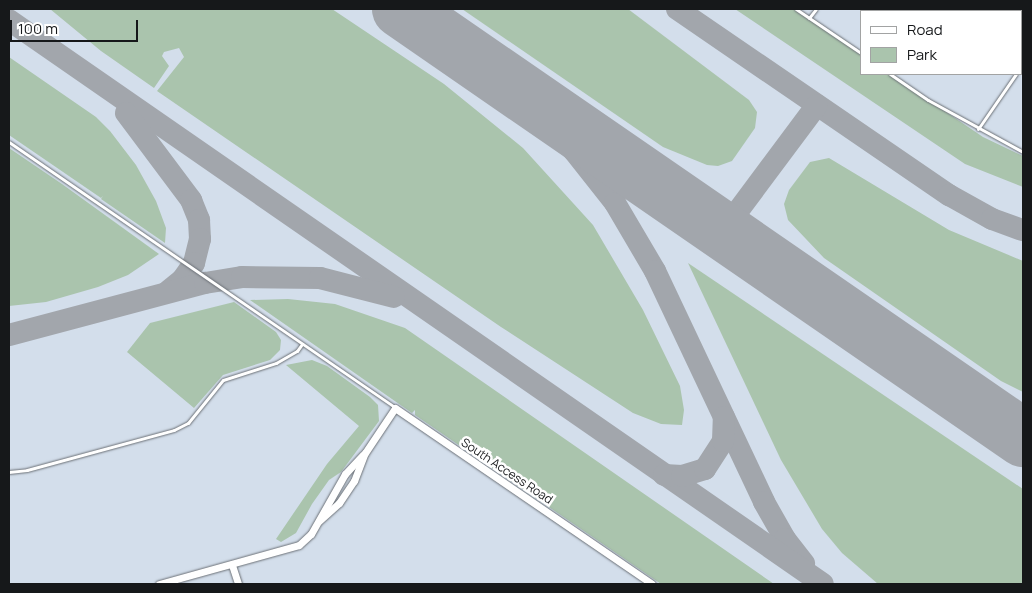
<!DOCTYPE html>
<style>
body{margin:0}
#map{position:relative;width:1032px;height:593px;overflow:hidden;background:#e3e9f0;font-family:Manrope,sans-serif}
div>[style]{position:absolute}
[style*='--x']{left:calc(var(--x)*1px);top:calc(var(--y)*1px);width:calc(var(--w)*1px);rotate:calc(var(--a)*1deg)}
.built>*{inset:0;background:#d3deeb}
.green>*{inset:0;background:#aac4ad}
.taxiway>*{height:22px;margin:-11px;padding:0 11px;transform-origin:11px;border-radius:11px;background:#a2a6ac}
.runway>*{height:58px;margin:-29px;padding:0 29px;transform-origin:29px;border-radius:29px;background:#a2a6ac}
.roads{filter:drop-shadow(0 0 1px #6c7177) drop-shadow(0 0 1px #6c7177)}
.lane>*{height:3px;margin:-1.5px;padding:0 1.5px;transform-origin:1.5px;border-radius:1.5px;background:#fff}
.street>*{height:7px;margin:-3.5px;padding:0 3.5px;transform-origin:3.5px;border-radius:3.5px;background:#fff}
span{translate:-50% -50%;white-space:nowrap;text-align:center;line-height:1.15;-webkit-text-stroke:5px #fff;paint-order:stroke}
.street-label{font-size:12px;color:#16181a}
.frame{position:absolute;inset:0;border:10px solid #16181a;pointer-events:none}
.legend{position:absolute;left:860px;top:10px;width:162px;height:65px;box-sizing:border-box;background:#fff;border:1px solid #a2a3a3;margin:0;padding:6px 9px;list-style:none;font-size:15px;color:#16181a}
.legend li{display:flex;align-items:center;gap:10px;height:25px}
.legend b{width:25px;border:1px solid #a2a3a3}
.scale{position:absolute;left:10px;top:20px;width:128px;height:22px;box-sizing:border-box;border:2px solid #16181a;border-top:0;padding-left:6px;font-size:15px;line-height:18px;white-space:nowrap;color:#16181a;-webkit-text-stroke:4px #fff;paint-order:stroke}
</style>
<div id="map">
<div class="built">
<div style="clip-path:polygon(evenodd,9px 9px,1023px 9px,1023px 584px,9px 584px,9px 9px,861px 11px,1021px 11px,1021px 74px,861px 74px,861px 11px)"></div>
</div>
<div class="green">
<div style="clip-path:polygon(50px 9px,332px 9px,444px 84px,523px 148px,593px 225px,643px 310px,680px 386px,684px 410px,682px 425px,661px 424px,633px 413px,501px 327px,157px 91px,184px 57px,179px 48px,164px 52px,162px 56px,169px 66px,154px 88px,101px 51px)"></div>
<div style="clip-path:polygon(462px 9px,628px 9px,749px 100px,757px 112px,755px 128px,732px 161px,718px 166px,707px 165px,663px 147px)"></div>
<div style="clip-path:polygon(735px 9px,796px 9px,861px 53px,861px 74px,890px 74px,983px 137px,1023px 156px,1023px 187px,965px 164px)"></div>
<div style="clip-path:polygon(9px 57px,96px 117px,110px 131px,136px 165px,156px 201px,166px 228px,165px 243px,101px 199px,103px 196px,101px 198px,9px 135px)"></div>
<div style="clip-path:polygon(9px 148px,62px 184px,159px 254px,128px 275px,98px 287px,46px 302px,9px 306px)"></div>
<div style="clip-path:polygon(829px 158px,949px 230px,1023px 261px,1023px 392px,1001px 381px,824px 258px,788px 220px,784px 204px,789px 190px,810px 162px)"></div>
<div style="clip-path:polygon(688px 263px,1023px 489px,1023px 584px,878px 584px,842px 553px,822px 529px,781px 460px)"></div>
<div style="clip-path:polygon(288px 299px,335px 304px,405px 328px,774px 584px,661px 584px,415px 415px,415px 410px,412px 413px,250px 300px)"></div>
<div style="clip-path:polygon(234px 302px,276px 332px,281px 340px,280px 350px,270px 360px,223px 375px,194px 408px,127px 352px,150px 323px)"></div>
<div style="clip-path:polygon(312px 360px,327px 366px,370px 397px,378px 405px,379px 421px,341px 472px,329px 480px,312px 504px,296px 533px,281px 542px,276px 539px,327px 464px,359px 426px,286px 365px)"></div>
</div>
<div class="taxiway">
<div style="--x:677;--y:9;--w:330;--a:34.4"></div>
<div style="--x:949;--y:195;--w:49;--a:29.2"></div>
<div style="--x:992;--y:219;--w:33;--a:20"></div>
<div style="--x:406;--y:12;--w:131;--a:36.6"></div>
<div style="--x:511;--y:90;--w:45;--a:42.3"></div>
<div style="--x:544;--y:120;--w:43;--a:45.9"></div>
<div style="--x:574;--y:151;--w:66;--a:51.7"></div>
<div style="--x:615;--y:203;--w:79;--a:59.5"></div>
<div style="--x:655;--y:271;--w:255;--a:64.7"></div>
<div style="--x:764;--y:502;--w:43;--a:60.4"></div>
<div style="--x:785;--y:539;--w:31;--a:52"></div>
<div style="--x:9;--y:20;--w:990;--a:34.72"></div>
<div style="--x:126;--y:113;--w:109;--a:53.2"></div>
<div style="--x:191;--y:200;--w:22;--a:68"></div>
<div style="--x:199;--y:220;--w:19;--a:87"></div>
<div style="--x:200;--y:239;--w:25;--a:104"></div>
<div style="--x:194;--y:263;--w:19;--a:125"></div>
<div style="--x:183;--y:279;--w:19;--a:141"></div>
<div style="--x:723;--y:231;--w:157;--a:-53.3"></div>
<div style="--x:9;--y:335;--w:203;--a:-14.9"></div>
<div style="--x:205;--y:283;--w:37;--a:-9"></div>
<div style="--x:242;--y:277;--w:78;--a:0.7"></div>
<div style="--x:320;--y:278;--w:76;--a:14.4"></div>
<div style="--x:664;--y:475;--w:18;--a:3"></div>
<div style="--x:682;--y:476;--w:24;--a:-17"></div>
<div style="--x:705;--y:469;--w:33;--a:-57"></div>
<div style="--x:723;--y:441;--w:24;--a:-88"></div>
</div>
<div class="runway">
<div style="--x:401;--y:9;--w:756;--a:34.59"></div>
</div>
<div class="roads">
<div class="lane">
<div style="--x:796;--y:9;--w:78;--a:34.1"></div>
<div style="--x:960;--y:9;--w:4;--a:27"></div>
<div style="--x:932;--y:11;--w:2;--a:-63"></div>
<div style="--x:809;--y:18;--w:11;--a:-52"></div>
<div style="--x:1021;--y:49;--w:3;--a:45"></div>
<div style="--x:1021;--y:66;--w:4;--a:-56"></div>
<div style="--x:890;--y:74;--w:46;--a:34.4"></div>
<div style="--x:928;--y:100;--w:108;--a:28.7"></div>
<div style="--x:978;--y:129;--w:67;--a:-55.4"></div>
<div style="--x:9;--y:142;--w:467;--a:34.5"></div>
<div style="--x:9;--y:472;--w:18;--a:-6"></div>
<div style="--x:27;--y:470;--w:152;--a:-15.2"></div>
<div style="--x:174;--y:430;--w:16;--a:-27"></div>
<div style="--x:188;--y:423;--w:55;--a:-50.9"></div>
<div style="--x:223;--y:380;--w:56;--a:-17.8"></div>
<div style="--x:276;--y:363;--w:24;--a:-30"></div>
<div style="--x:297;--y:351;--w:9;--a:-54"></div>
</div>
<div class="street">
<div style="--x:319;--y:521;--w:27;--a:-42"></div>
<div style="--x:339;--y:503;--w:27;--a:-56"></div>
<div style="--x:354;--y:481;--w:30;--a:-69"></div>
<div style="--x:365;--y:453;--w:54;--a:-56.3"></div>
<div style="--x:395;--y:408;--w:311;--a:34.4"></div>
<div style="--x:232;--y:565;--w:20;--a:72"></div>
<div style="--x:159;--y:584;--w:145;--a:-15.6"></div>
<div style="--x:299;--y:545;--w:16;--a:-43"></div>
<div style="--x:311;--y:534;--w:69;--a:-60.5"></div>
<div style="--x:345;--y:474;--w:26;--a:-47"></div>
</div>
</div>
<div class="street-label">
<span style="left:507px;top:471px;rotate:34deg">South Access Road</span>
</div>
<div class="frame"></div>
<ul class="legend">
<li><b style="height:6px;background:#fff"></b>Road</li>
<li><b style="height:14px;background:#aac4ad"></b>Park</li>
</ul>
<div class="scale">100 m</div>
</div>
